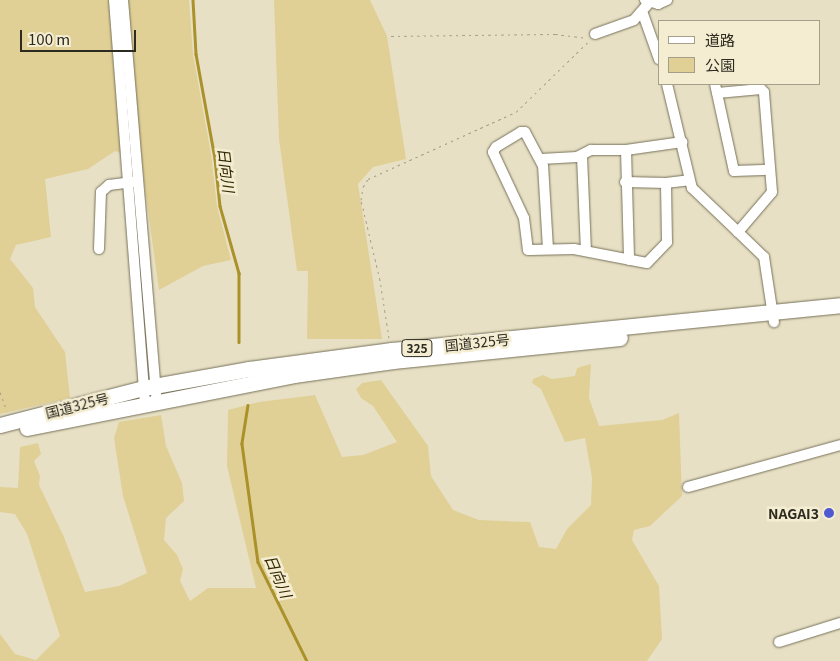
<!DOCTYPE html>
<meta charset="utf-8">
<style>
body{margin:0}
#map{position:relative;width:840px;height:661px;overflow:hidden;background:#e7e0c5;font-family:Georgia,"Noto Sans JP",serif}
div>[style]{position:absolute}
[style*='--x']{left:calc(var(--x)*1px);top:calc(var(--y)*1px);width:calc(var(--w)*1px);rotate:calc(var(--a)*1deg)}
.green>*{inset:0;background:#e0d096}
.stream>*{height:2.5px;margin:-1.25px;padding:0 1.25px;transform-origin:1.25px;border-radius:1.25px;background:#aa912a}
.path>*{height:1px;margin-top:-0.5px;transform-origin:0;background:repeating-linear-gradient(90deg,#a6a08b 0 2.5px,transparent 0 6.5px)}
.roads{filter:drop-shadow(0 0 1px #777159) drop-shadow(0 0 1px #777159)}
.minor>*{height:10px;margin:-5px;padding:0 5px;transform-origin:5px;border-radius:5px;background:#fff}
.highway>*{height:15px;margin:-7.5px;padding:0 7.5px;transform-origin:7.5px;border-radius:7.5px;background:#fff}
.dots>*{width:14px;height:14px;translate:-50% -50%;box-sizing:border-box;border:2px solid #f4edd2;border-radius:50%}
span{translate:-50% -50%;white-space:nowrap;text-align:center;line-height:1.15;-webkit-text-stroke:5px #f4edd2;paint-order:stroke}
.shield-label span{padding:1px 4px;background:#f4edd2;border:1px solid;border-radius:4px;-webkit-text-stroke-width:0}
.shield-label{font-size:12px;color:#2d2a20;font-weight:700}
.street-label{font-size:14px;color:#2d2a20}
.poi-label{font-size:14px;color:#2d2a20;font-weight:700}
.right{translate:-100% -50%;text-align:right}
.water-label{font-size:15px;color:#332800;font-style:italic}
.legend{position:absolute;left:658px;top:20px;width:162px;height:65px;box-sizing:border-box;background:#f4edd2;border:1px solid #a49f8b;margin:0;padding:6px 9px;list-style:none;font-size:15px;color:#2d2a20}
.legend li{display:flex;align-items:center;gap:10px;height:25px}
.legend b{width:25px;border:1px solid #a49f8b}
.scale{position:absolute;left:20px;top:30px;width:116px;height:22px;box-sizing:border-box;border:2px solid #2d2a20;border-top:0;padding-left:6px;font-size:15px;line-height:18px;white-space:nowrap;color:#2d2a20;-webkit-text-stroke:4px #f4edd2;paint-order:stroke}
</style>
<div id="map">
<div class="green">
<div style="clip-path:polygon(0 0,189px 0,193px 54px,211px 154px,217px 206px,231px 260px,203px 266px,159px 290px,141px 160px,115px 151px,88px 169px,45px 179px,51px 237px,16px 245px,10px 259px,33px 288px,35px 307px,65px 352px,70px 398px,0 414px)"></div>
<div style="clip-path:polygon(274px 0,370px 0,387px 36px,406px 159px,373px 167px,358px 184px,382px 339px,307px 339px,308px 271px,297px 271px,279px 139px)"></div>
<div style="clip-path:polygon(591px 364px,589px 398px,599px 426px,662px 420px,679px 413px,682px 496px,650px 526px,634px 530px,632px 540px,659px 586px,662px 639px,647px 661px,0 661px,0 634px,15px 654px,36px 660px,60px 636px,27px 534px,15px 514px,0 512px,0 487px,18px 488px,20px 447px,38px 443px,41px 454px,34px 461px,40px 476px,39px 485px,64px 537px,85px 592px,119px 586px,147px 573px,123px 496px,114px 438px,119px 422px,161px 415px,166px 446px,182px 483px,184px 501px,166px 518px,164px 540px,177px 555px,183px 569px,180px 581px,190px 601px,208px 588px,256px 588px,227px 466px,228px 410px,259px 402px,315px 395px,342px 457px,363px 455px,397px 442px,373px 406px,361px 398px,356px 389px,362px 383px,381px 380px,428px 446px,431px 476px,453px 510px,479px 520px,530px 522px,539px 547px,556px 549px,567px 529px,591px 505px,592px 478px,585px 438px,565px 442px,541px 389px,532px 383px,533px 379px,543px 375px,552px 379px,575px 376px,577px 368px)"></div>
</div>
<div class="stream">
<div style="--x:193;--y:0;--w:54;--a:86.8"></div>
<div style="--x:196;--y:54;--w:107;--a:79.7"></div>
<div style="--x:215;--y:159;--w:47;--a:83.9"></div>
<div style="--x:220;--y:206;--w:70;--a:74.2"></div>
<div style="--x:239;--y:273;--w:69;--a:90"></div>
<div style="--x:248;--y:405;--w:39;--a:99"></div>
<div style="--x:242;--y:444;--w:119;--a:82.3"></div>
<div style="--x:258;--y:562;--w:110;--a:63.7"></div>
</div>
<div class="path">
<div style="--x:391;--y:36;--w:164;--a:-0.7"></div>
<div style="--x:555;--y:34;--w:31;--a:7"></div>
<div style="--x:389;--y:338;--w:59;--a:-98.8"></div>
<div style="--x:380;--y:280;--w:82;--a:-103.4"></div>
<div style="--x:361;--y:200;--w:13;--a:-81"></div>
<div style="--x:363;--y:187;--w:9;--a:-58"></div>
<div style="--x:368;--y:179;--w:162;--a:-24.4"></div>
<div style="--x:516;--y:112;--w:102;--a:-44.2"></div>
<div style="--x:0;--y:392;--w:20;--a:70"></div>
</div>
<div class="roads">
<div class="minor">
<div style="--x:114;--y:0;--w:405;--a:85.6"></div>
<div style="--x:123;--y:0;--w:403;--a:85.2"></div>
<div style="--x:645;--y:0;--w:14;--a:17"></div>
<div style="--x:658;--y:4;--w:10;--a:-24"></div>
<div style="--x:643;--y:14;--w:48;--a:70.4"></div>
<div style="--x:595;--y:34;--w:41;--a:-19.7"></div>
<div style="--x:634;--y:20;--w:23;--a:-49"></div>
<div style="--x:667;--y:84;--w:107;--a:76.5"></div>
<div style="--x:692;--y:188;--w:64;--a:43.7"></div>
<div style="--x:738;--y:232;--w:52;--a:-49.6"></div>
<div style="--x:772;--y:192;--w:100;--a:-94.6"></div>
<div style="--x:764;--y:92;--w:4;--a:-135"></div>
<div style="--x:761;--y:89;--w:44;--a:174.8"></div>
<div style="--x:715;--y:84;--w:89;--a:77.7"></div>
<div style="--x:734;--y:171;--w:36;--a:-2"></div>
<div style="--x:626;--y:150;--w:110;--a:88.4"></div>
<div style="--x:582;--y:156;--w:95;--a:87.6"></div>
<div style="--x:541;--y:159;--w:36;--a:-3"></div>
<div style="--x:577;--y:157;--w:16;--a:-27"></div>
<div style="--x:591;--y:150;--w:35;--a:0"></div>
<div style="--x:626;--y:150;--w:57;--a:-8.1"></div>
<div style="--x:625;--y:182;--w:41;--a:1.4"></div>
<div style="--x:738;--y:232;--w:36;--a:44"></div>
<div style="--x:764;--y:257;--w:66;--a:81.3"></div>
<div style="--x:99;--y:249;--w:57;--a:-88"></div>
<div style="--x:101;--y:192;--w:11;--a:-41"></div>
<div style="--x:109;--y:185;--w:24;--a:-7"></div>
<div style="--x:548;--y:249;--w:83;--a:-93.4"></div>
<div style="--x:543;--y:166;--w:38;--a:-118"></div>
<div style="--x:525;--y:132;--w:4;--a:180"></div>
<div style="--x:521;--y:132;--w:29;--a:149"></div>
<div style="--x:496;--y:147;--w:6;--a:121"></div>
<div style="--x:493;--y:152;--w:73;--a:64.8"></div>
<div style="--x:524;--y:218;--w:32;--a:83"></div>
<div style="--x:528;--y:250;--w:2;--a:0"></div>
<div style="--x:530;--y:250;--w:44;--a:-1.3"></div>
<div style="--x:574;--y:249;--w:74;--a:10.9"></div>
<div style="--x:647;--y:263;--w:29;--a:-46"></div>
<div style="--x:667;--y:242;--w:59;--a:-91"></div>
<div style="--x:666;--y:183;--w:23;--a:-7"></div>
<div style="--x:688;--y:487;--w:158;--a:-15.4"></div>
<div style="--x:779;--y:642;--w:64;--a:-17.3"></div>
</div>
<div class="highway">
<div style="--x:0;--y:425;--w:148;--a:-14.5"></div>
<div style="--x:143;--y:388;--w:108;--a:-10.2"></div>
<div style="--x:249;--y:369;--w:144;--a:-7.6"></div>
<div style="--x:392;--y:350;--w:450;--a:-5.7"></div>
<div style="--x:27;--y:428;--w:272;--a:-11.2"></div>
<div style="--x:294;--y:375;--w:100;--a:-8"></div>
<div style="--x:393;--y:361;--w:228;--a:-5.8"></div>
</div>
</div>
<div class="dots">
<div style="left:829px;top:513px;background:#4f5ad0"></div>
</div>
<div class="shield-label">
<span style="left:417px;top:348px">325</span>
</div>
<div class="street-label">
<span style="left:477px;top:342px;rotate:-6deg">国道325号</span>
<span style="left:77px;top:405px;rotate:-14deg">国道325号</span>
</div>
<div class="poi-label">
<span class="right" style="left:819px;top:513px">NAGAI3</span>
</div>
<div class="water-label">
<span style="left:227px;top:170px;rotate:83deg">日向川</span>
<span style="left:279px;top:576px;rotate:67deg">日向川</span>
</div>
<ul class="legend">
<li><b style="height:6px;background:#fff"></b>道路</li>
<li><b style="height:14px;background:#e0d096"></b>公園</li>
</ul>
<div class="scale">100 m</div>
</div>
